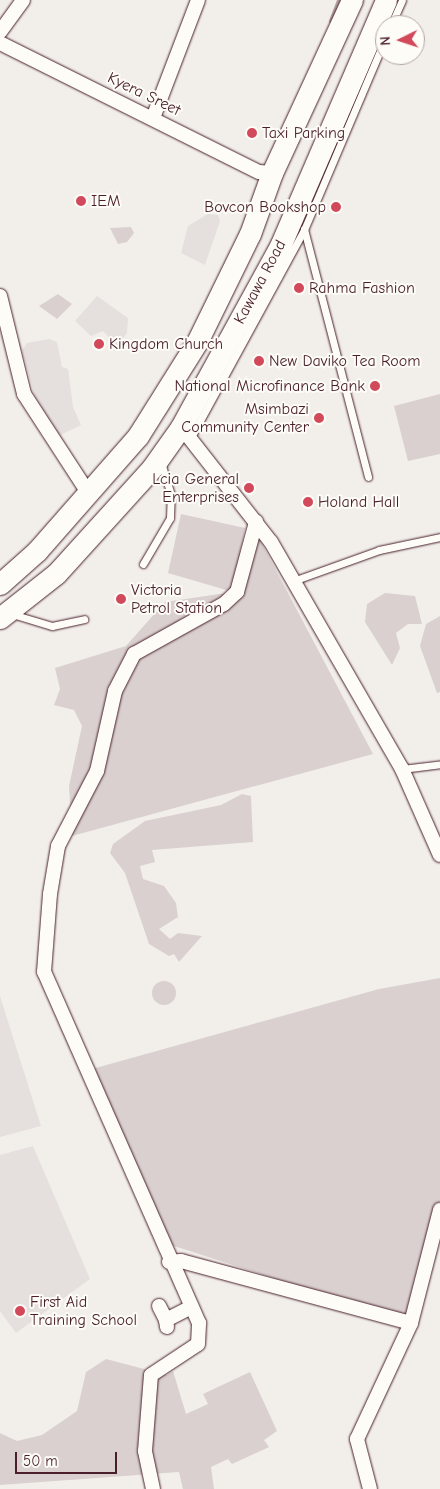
<!DOCTYPE html>
<style>
body{margin:0}
#map{position:relative;width:440px;height:1489px;overflow:hidden;background:#f2efeb;font-family:"Comic Neue",sans-serif}
div>[style]{position:absolute}
[style*='--x']{left:calc(var(--x)*1px);top:calc(var(--y)*1px);width:calc(var(--w)*1px);rotate:calc(var(--a)*1deg)}
.built>*{inset:0;background:#e5dfdd}
.green>*{inset:0;background:#d9d0cf}
.round{border-radius:50%}
.stream>*{height:4.5px;margin:-2.25px;padding:0 2.25px;transform-origin:2.25px;border-radius:2.25px;background:#b7a5a6}
.roads{filter:drop-shadow(0 0 1px #4a1f2b) drop-shadow(0 0 1px #4a1f2b)}
.lane>*{height:7px;margin:-3.5px;padding:0 3.5px;transform-origin:3.5px;border-radius:3.5px;background:#fdfcf7}
.street>*{height:14px;margin:-7px;padding:0 7px;transform-origin:7px;border-radius:7px;background:#fdfcf7}
.primary>*{height:21px;margin:-10.5px;padding:0 10.5px;transform-origin:10.5px;border-radius:10.5px;background:#fdfcf7}
.dots>*{width:14px;height:14px;translate:-50% -50%;box-sizing:border-box;border:2px solid #fdfcf7;border-radius:50%}
span{translate:-50% -50%;white-space:nowrap;text-align:center;line-height:1.15;-webkit-text-stroke:4px #fdfcf7;paint-order:stroke}
.street-label{font-size:16px;color:#4a1f2b}
.poi-label{font-size:16px;color:#4a1f2b}
.left{translate:0 -50%;text-align:left}
.right{translate:-100% -50%;text-align:right}
.north{position:absolute;left:375px;top:15px;width:50px;height:50px;box-sizing:border-box;background:#fdfcf7;border:1px solid #b5a4a5;border-radius:50%;rotate:266deg;font-size:14px;font-weight:700;line-height:20px;text-align:center;color:#4a1f2b}
.north::after{content:'';display:block;margin:auto;width:18px;height:22px;background:#d1495b;clip-path:polygon(50% 0,100% 100%,50% 72%,0 100%)}
.scale{position:absolute;left:15px;top:1452px;width:102px;height:22px;box-sizing:border-box;border:2px solid #4a1f2b;border-top:0;padding-left:6px;font-size:15px;line-height:18px;white-space:nowrap;color:#4a1f2b;-webkit-text-stroke:4px #fdfcf7;paint-order:stroke}
</style>
<div id="map">
<div class="built">
<div style="clip-path:polygon(208px 214px,218px 215px,220px 221px,205px 265px,181px 253px,188px 226px)"></div>
<div style="clip-path:polygon(97px 296px,128px 318px,127px 333px,117px 346px,103px 331px,91px 336px,75px 321px)"></div>
<div style="clip-path:polygon(49px 339px,57px 342px,62px 367px,68px 369px,73px 407px,81px 425px,56px 437px,39px 412px,22px 350px,27px 343px)"></div>
<div style="clip-path:polygon(0 996px,41px 1126px,0 1137px)"></div>
<div style="clip-path:polygon(33px 1146px,90px 1279px,16px 1333px,0 1311px,0 1155px)"></div>
</div>
<div class="green">
<div style="clip-path:polygon(131px 227px,134px 233px,127px 242px,118px 244px,110px 228px)"></div>
<div style="clip-path:polygon(58px 294px,72px 304px,57px 319px,39px 306px)"></div>
<div style="clip-path:polygon(440px 394px,440px 454px,408px 461px,394px 406px)"></div>
<div style="clip-path:polygon(181px 514px,245px 528px,234px 583px,248px 532px,260px 540px,373px 754px,72px 836px,69px 786px,82px 726px,74px 710px,54px 705px,60px 689px,55px 668px,126px 646px,165px 602px,233px 592px,168px 573px)"></div>
<div style="clip-path:polygon(385px 593px,415px 596px,422px 624px,408px 624px,396px 633px,400px 648px,392px 665px,365px 622px,367px 604px)"></div>
<div style="clip-path:polygon(440px 616px,440px 692px,437px 693px,420px 646px,426px 624px)"></div>
<div style="clip-path:polygon(242px 794px,251px 796px,253px 842px,152px 850px,155px 862px,140px 866px,143px 879px,164px 886px,176px 903px,178px 917px,159px 929px,170px 939px,178px 933px,202px 936px,179px 962px,174px 954px,169px 956px,149px 944px,125px 873px,110px 853px,113px 844px,145px 821px,221px 805px)"></div>
<div style="clip-path:polygon(440px 978px,440px 1215px,409px 1322px,168px 1244px,85px 1071px,379px 989px)"></div>
<div class="round" style="left:152px;top:981px;width:24px;height:24px"></div>
<div style="clip-path:polygon(106px 1359px,167px 1375px,173px 1371px,186px 1414px,208px 1404px,203px 1394px,250px 1372px,277px 1431px,264px 1440px,269px 1447px,232px 1464px,228px 1459px,211px 1467px,214px 1489px,183px 1489px,179px 1472px,0 1485px,0 1433px,17px 1441px,42px 1435px,77px 1411px,86px 1372px)"></div>
</div>
<div class="stream">
<div style="--x:331;--y:21;--w:22;--a:-69"></div>
</div>
<div class="roads">
<div class="lane">
<div style="--x:391;--y:25;--w:27;--a:-66"></div>
<div style="--x:304;--y:229;--w:256;--a:75.5"></div>
<div style="--x:190;--y:439;--w:238;--a:-61.4"></div>
<div style="--x:304;--y:230;--w:207;--a:-67"></div>
<div style="--x:143;--y:564;--w:53;--a:-59.6"></div>
<div style="--x:170;--y:518;--w:23;--a:-88"></div>
<div style="--x:171;--y:495;--w:34;--a:-107"></div>
<div style="--x:293;--y:581;--w:91;--a:-19.8"></div>
<div style="--x:379;--y:550;--w:62;--a:-12"></div>
<div style="--x:12;--y:614;--w:42;--a:16.7"></div>
<div style="--x:52;--y:626;--w:33;--a:-12"></div>
<div style="--x:402;--y:769;--w:38;--a:-7"></div>
</div>
<div class="street">
<div style="--x:0;--y:32;--w:39;--a:-54"></div>
<div style="--x:0;--y:43;--w:289;--a:26.5"></div>
<div style="--x:259;--y:172;--w:13;--a:4"></div>
<div style="--x:153;--y:118;--w:126;--a:-69.1"></div>
<div style="--x:0;--y:296;--w:101;--a:76.2"></div>
<div style="--x:24;--y:394;--w:112;--a:57"></div>
<div style="--x:85;--y:488;--w:7;--a:16"></div>
<div style="--x:181;--y:427;--w:146;--a:52"></div>
<div style="--x:271;--y:542;--w:262;--a:60"></div>
<div style="--x:402;--y:769;--w:94;--a:66.2"></div>
<div style="--x:169;--y:1262;--w:12;--a:-5"></div>
<div style="--x:181;--y:1261;--w:238;--a:15.1"></div>
<div style="--x:159;--y:1306;--w:16;--a:63"></div>
<div style="--x:167;--y:1327;--w:7;--a:-98"></div>
<div style="--x:166;--y:1320;--w:28;--a:-27"></div>
<div style="--x:153;--y:1489;--w:39;--a:-102"></div>
<div style="--x:145;--y:1451;--w:76;--a:-85.5"></div>
<div style="--x:151;--y:1375;--w:56;--a:-33.4"></div>
<div style="--x:198;--y:1344;--w:21;--a:-87"></div>
<div style="--x:199;--y:1323;--w:384;--a:-113.8"></div>
<div style="--x:44;--y:972;--w:78;--a:-85.6"></div>
<div style="--x:50;--y:894;--w:49;--a:-80.5"></div>
<div style="--x:58;--y:846;--w:85;--a:-62.5"></div>
<div style="--x:97;--y:771;--w:82;--a:-77.3"></div>
<div style="--x:115;--y:691;--w:42;--a:-62.8"></div>
<div style="--x:134;--y:654;--w:103;--a:-29.1"></div>
<div style="--x:224;--y:604;--w:18;--a:-43"></div>
<div style="--x:237;--y:592;--w:73;--a:-74.8"></div>
<div style="--x:370;--y:1489;--w:52;--a:-104.6"></div>
<div style="--x:357;--y:1439;--w:128;--a:-65"></div>
<div style="--x:411;--y:1323;--w:117;--a:-75.6"></div>
</div>
<div class="primary">
<div style="--x:0;--y:584;--w:50;--a:-41.7"></div>
<div style="--x:37;--y:551;--w:153;--a:-48.7"></div>
<div style="--x:138;--y:436;--w:111;--a:-57.9"></div>
<div style="--x:197;--y:342;--w:120;--a:-63.9"></div>
<div style="--x:250;--y:234;--w:65;--a:-70.2"></div>
<div style="--x:272;--y:173;--w:191;--a:-65.2"></div>
<div style="--x:0;--y:618;--w:71;--a:-38.2"></div>
<div style="--x:56;--y:574;--w:143;--a:-47.8"></div>
<div style="--x:152;--y:468;--w:50;--a:-54.7"></div>
<div style="--x:181;--y:427;--w:209;--a:-61.3"></div>
<div style="--x:281;--y:244;--w:266;--a:-66.7"></div>
</div>
</div>
<div class="dots">
<div style="left:252px;top:133px;background:#d1495b"></div>
<div style="left:81px;top:201px;background:#d1495b"></div>
<div style="left:336px;top:207px;background:#d1495b"></div>
<div style="left:299px;top:288px;background:#d1495b"></div>
<div style="left:99px;top:344px;background:#d1495b"></div>
<div style="left:259px;top:361px;background:#d1495b"></div>
<div style="left:375px;top:386px;background:#d1495b"></div>
<div style="left:319px;top:418px;background:#d1495b"></div>
<div style="left:249px;top:488px;background:#d1495b"></div>
<div style="left:308px;top:502px;background:#d1495b"></div>
<div style="left:121px;top:599px;background:#d1495b"></div>
<div style="left:20px;top:1311px;background:#d1495b"></div>
</div>
<div class="street-label">
<span style="left:144px;top:94px;rotate:26deg">Kyera Sreet</span>
<span style="left:260px;top:282px;rotate:-62deg">Kawawa Road</span>
</div>
<div class="poi-label">
<span class="left" style="left:262px;top:133px">Taxi Parking</span>
<span class="left" style="left:91px;top:201px">IEM</span>
<span class="right" style="left:326px;top:207px">Bovcon Bookshop</span>
<span class="left" style="left:309px;top:288px">Rahma Fashion</span>
<span class="left" style="left:109px;top:344px">Kingdom Church</span>
<span class="left" style="left:269px;top:361px">New Daviko Tea Room</span>
<span class="right" style="left:365px;top:386px">National Microfinance Bank</span>
<span class="right" style="left:309px;top:418px">Msimbazi<br>Community Center</span>
<span class="right" style="left:239px;top:488px">Lcia General<br>Enterprises</span>
<span class="left" style="left:318px;top:502px">Holand Hall</span>
<span class="left" style="left:131px;top:599px">Victoria<br>Petrol Station</span>
<span class="left" style="left:30px;top:1311px">First Aid<br>Training School</span>
</div>
<div class="north">N</div>
<div class="scale">50 m</div>
</div>
